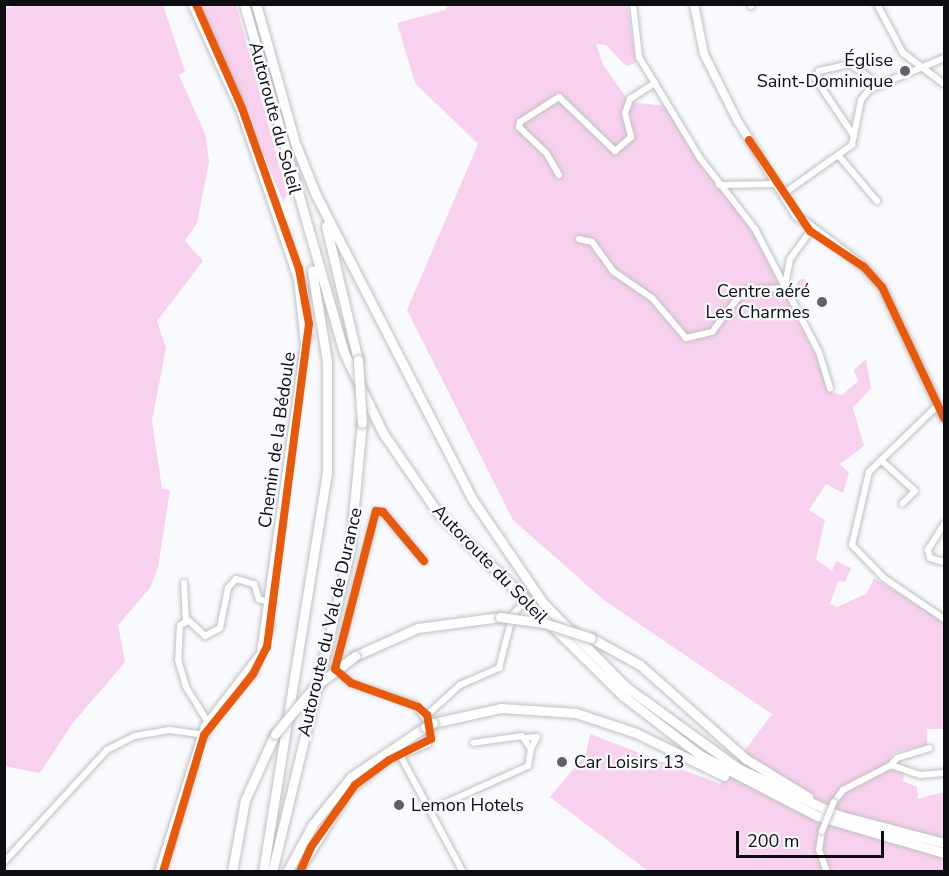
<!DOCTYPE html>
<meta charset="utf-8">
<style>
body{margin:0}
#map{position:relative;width:949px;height:876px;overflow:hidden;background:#f9fafd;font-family:"Nunito Sans",sans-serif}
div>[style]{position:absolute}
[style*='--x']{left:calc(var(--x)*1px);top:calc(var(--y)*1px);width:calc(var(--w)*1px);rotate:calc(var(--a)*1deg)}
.green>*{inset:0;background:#f8d1ee}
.round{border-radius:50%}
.roads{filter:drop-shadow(0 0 2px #bfc0c3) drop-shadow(0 0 2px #bfc0c3)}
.minor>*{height:6px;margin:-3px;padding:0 3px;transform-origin:3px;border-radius:3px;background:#fefeff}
.major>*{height:8px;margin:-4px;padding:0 4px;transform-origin:4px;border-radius:4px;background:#fefeff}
.highway>*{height:9px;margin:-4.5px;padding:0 4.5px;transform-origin:4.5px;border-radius:4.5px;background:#fefeff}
.bridges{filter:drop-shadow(0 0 2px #bfc0c3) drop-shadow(0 0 2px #bfc0c3)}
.minor-bridge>*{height:6px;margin:-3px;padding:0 3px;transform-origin:3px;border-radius:3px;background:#fefeff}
.highway-bridge>*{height:9px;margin:-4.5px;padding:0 4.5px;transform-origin:4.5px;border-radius:4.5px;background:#fefeff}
.cycleway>*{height:8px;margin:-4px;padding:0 4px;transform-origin:4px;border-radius:4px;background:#e8590c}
.dots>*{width:16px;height:16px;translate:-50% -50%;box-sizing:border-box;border:3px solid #f8f9fe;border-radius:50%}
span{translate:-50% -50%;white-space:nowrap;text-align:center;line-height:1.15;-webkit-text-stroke:4.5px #f8f9fe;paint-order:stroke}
.poi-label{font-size:18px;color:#0e0e12}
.right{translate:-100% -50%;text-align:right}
.left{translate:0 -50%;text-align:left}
.street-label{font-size:18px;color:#0e0e12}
.frame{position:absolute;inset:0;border:6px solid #0e0e12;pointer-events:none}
.scale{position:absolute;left:736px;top:831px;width:148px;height:27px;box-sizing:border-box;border:3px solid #0e0e12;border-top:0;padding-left:8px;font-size:18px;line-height:21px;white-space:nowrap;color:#0e0e12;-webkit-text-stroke:4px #f8f9fe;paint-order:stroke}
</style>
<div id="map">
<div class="green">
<div style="clip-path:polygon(25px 4px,163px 5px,185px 71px,179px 75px,206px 136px,209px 162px,197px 223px,185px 241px,203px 261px,157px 321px,166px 348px,152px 421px,162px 489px,170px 490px,158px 568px,150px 588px,118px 625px,125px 662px,72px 724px,40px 773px,4px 766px,4px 8px)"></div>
<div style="clip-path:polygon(200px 5px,236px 5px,287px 195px,283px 201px)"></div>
<div style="clip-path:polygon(448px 5px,627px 5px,636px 63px,626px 66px,606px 45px,596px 44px,603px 64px,629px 102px,666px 106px,755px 236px,818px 360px,828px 391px,842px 395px,858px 381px,854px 370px,866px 359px,871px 388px,853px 408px,864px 446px,840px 464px,849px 473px,843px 493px,826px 484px,809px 510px,825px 520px,816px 559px,832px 571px,836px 561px,851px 568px,845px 582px,838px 581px,830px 604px,837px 607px,866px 594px,874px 578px,944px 622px,944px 729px,927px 729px,927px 745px,893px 753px,885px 770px,904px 772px,903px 781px,917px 787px,918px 799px,944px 792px,944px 871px,648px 871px,550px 797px,586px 754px,590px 734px,720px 784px,772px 714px,605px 601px,513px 520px,407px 310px,478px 144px,415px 83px,397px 23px,445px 10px)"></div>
<div class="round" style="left:796px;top:279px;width:14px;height:14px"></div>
</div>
<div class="roads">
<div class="minor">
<div style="--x:196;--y:4;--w:107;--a:65.8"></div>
<div style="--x:633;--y:4;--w:53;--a:83.5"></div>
<div style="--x:639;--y:57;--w:118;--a:58.9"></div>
<div style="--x:700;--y:158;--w:90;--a:52.2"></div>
<div style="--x:755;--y:229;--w:139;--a:62.5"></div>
<div style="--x:819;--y:352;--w:38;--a:73"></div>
<div style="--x:751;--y:4;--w:2;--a:90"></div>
<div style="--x:877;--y:4;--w:55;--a:62"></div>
<div style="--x:903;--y:53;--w:51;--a:37.1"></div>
<div style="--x:854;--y:136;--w:70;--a:-123.9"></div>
<div style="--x:815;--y:78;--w:8;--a:-60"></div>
<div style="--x:819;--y:71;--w:32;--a:-13"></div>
<div style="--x:850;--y:64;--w:37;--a:35"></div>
<div style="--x:839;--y:156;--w:59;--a:49.8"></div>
<div style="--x:559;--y:175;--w:24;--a:-120"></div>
<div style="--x:547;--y:154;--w:39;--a:-136"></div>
<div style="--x:519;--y:127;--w:5;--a:-79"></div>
<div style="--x:520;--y:122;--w:46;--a:-32.7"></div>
<div style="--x:559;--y:97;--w:78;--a:44"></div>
<div style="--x:615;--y:151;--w:21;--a:-41"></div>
<div style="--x:631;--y:137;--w:25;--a:-104"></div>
<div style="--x:625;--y:113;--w:15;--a:-70"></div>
<div style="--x:630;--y:99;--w:30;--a:-33"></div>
<div style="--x:719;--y:185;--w:57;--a:-1"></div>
<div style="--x:783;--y:194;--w:85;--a:-35.4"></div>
<div style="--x:852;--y:145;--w:46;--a:-78.7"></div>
<div style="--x:861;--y:100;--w:14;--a:-51"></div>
<div style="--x:870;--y:89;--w:80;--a:-22.7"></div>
<div style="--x:283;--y:225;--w:70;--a:71.6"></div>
<div style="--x:305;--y:291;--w:49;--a:86.5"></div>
<div style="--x:579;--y:239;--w:13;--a:13"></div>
<div style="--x:592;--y:242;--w:37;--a:54"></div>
<div style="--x:614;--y:272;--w:46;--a:34.4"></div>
<div style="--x:652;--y:298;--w:52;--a:49.6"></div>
<div style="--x:686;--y:338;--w:27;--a:-13"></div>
<div style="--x:712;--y:332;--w:53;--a:-52.7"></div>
<div style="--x:744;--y:290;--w:42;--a:-2.7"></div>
<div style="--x:785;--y:285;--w:26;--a:-79"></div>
<div style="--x:790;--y:259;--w:34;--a:-54"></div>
<div style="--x:936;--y:407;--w:93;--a:135.9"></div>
<div style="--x:869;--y:472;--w:75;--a:103.1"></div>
<div style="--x:852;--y:545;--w:46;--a:45.9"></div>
<div style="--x:884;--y:578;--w:73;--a:34.3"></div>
<div style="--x:881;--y:460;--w:46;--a:42.4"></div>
<div style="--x:915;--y:491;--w:18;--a:135"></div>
<div style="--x:944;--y:524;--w:31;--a:122"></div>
<div style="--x:928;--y:550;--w:8;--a:76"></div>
<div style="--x:930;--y:558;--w:15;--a:16"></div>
<div style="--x:424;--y:561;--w:64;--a:-129.9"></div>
<div style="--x:383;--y:512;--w:7;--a:-172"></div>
<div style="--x:376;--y:511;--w:163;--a:104.5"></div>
<div style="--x:335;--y:669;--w:21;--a:41"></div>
<div style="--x:351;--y:683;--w:68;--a:19"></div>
<div style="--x:415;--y:705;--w:21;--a:53"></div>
<div style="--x:184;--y:583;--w:35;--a:87"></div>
<div style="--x:186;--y:618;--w:26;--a:43"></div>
<div style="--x:205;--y:636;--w:17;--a:-28"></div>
<div style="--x:220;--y:628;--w:41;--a:-78.7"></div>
<div style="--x:228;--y:588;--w:12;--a:-48"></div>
<div style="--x:236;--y:579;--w:19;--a:16"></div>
<div style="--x:254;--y:584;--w:16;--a:72"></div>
<div style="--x:259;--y:599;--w:15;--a:20"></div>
<div style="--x:188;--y:621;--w:9;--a:153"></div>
<div style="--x:180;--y:625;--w:35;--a:93"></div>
<div style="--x:178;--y:660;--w:28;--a:73"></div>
<div style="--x:186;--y:687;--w:39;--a:58"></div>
<div style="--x:427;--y:715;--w:45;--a:-42.3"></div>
<div style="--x:460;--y:685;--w:43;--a:-23.6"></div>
<div style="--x:499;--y:668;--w:56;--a:-75.5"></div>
<div style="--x:513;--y:614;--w:11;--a:-45"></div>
<div style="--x:525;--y:738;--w:12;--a:-5"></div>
<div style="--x:537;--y:737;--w:13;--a:117"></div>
<div style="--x:203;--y:739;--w:27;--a:-62"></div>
<div style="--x:216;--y:715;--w:55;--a:-47.9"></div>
<div style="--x:253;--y:674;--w:53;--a:-70.2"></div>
<div style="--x:400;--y:755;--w:133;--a:61.7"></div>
<div style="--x:891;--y:765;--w:9;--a:-49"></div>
<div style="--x:897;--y:758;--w:34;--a:-17"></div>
<div style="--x:834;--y:802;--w:15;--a:-53"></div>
<div style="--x:843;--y:790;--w:54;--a:-27.5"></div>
<div style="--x:891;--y:765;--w:31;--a:19"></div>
<div style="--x:920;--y:775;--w:24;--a:-5"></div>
<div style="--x:430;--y:810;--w:107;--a:-24.2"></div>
<div style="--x:528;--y:766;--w:17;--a:-80"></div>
<div style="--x:531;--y:749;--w:16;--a:-125"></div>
<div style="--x:522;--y:736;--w:49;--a:171.9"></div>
<div style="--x:822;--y:831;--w:19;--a:99"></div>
<div style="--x:819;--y:850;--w:23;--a:70"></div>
<div style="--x:4;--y:862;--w:152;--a:-47.4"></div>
<div style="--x:107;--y:750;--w:31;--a:-27"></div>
<div style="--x:135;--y:736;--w:36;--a:-10"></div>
<div style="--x:170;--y:730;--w:34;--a:8"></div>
<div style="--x:158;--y:872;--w:153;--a:-72.5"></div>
<div style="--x:204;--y:726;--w:92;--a:-52.5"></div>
<div style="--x:260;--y:653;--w:312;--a:-81.9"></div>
<div style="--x:304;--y:344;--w:65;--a:-96.1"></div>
<div style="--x:297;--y:279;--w:180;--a:-108.8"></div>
<div style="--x:239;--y:109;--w:115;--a:-114.6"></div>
<div style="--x:163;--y:872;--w:117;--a:-73.6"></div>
<div style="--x:300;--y:872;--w:95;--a:-58.3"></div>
<div style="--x:350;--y:791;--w:50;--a:-38.5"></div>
<div style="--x:389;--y:760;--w:42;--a:-22.3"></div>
<div style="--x:428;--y:744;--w:14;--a:-78"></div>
</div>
<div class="major">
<div style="--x:694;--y:4;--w:51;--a:78.7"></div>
<div style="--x:704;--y:54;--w:74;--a:63.4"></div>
<div style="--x:737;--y:120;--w:112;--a:58.2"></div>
<div style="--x:796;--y:215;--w:86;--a:37.4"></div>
<div style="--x:864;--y:267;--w:27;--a:48"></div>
<div style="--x:882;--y:287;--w:145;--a:64.7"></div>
</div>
<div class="highway">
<div style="--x:244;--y:4;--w:363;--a:74"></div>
<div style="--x:344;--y:353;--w:89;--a:64"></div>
<div style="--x:383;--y:433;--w:97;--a:55.5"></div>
<div style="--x:438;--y:513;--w:260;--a:44.7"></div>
<div style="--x:623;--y:696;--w:97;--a:37.5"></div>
<div style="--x:700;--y:755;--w:132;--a:27.5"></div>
<div style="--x:817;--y:816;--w:132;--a:16.2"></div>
<div style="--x:256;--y:4;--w:144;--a:74.3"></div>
<div style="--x:295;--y:143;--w:56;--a:68"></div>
<div style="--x:316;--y:195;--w:339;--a:62.8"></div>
<div style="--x:471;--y:497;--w:128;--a:55.8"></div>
<div style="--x:543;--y:603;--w:118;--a:45.3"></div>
<div style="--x:626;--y:687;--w:138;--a:35.9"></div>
<div style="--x:738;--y:768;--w:110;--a:25.2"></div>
<div style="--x:838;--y:815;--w:110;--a:14.8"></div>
<div style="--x:326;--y:226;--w:138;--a:76.6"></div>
<div style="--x:591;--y:638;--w:56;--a:28.9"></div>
<div style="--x:640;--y:665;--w:142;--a:41.6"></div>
<div style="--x:746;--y:759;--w:73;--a:31.5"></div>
<div style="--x:355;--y:656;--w:69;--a:-24"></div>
<div style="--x:418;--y:628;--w:83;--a:-7.6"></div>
<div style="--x:433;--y:723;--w:70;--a:-12.4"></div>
<div style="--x:501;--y:708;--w:75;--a:3.8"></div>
<div style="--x:576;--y:713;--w:63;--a:18.4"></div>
<div style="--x:636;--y:733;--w:98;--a:26"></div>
<div style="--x:232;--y:872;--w:73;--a:-79.8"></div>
<div style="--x:245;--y:800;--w:72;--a:-65.6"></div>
<div style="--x:263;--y:872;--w:403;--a:-80.9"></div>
<div style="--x:327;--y:474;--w:113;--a:-90"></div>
<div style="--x:327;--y:361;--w:92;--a:-99.4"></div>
<div style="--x:272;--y:872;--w:332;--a:-76.4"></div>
<div style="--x:350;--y:549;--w:127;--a:-84.6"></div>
<div style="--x:287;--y:872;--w:55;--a:-61.6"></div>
<div style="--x:313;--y:824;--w:60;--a:-51"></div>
<div style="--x:351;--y:777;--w:89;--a:-34"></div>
</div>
</div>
<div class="bridges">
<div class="minor-bridge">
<div style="--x:822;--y:831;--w:31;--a:-68"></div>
</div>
<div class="highway-bridge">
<div style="--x:358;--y:360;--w:63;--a:86.4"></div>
<div style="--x:500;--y:617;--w:44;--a:7.8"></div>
<div style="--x:544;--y:623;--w:49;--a:17.7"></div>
<div style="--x:425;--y:727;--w:9;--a:-27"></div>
<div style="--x:275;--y:734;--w:60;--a:-50.4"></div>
<div style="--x:313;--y:688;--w:53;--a:-37.3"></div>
</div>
</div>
<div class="cycleway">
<div style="--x:749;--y:140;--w:110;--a:56.2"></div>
<div style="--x:810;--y:231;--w:65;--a:33.7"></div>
<div style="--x:864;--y:267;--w:27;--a:48"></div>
<div style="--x:882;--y:287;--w:145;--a:64.7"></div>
<div style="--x:163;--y:872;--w:143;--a:-73.3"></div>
<div style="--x:204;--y:735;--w:78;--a:-51.2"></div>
<div style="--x:253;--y:674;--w:30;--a:-63"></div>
<div style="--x:267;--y:647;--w:326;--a:-82.6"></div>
<div style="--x:309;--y:324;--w:56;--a:-100.3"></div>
<div style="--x:299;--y:269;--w:171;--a:-109.5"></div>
<div style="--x:242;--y:108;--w:114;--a:-113.9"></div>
<div style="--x:300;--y:872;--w:27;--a:-66"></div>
<div style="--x:311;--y:847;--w:76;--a:-54.6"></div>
<div style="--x:355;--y:785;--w:42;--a:-36.3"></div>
<div style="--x:389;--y:760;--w:47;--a:-26.6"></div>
<div style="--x:431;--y:739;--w:24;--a:-99"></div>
<div style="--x:427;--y:715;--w:12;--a:-138"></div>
<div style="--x:418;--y:707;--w:71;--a:-160.3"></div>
<div style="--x:351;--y:683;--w:21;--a:-139"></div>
<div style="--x:335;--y:669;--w:163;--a:-75.5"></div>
<div style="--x:376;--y:511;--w:7;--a:8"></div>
<div style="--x:383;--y:512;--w:64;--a:50.1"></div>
</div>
<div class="dots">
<div style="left:905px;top:71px;background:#606164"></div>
<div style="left:822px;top:302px;background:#606164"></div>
<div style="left:562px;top:762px;background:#606164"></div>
<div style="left:399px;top:805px;background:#606164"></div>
</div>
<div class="poi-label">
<span class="right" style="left:893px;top:71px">Église<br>Saint-Dominique</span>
<span class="right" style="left:810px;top:302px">Centre aéré<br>Les Charmes</span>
<span class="left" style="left:574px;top:762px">Car Loisirs 13</span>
<span class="left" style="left:411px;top:805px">Lemon Hotels</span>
</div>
<div class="street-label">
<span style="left:275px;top:118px;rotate:75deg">Autoroute du Soleil</span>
<span style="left:277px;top:440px;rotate:-82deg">Chemin de la Bédoule</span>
<span style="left:490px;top:564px;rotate:46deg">Autoroute du Soleil</span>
<span style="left:330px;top:622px;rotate:-77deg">Autoroute du Val de Durance</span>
</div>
<div class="frame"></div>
<div class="scale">200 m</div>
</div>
